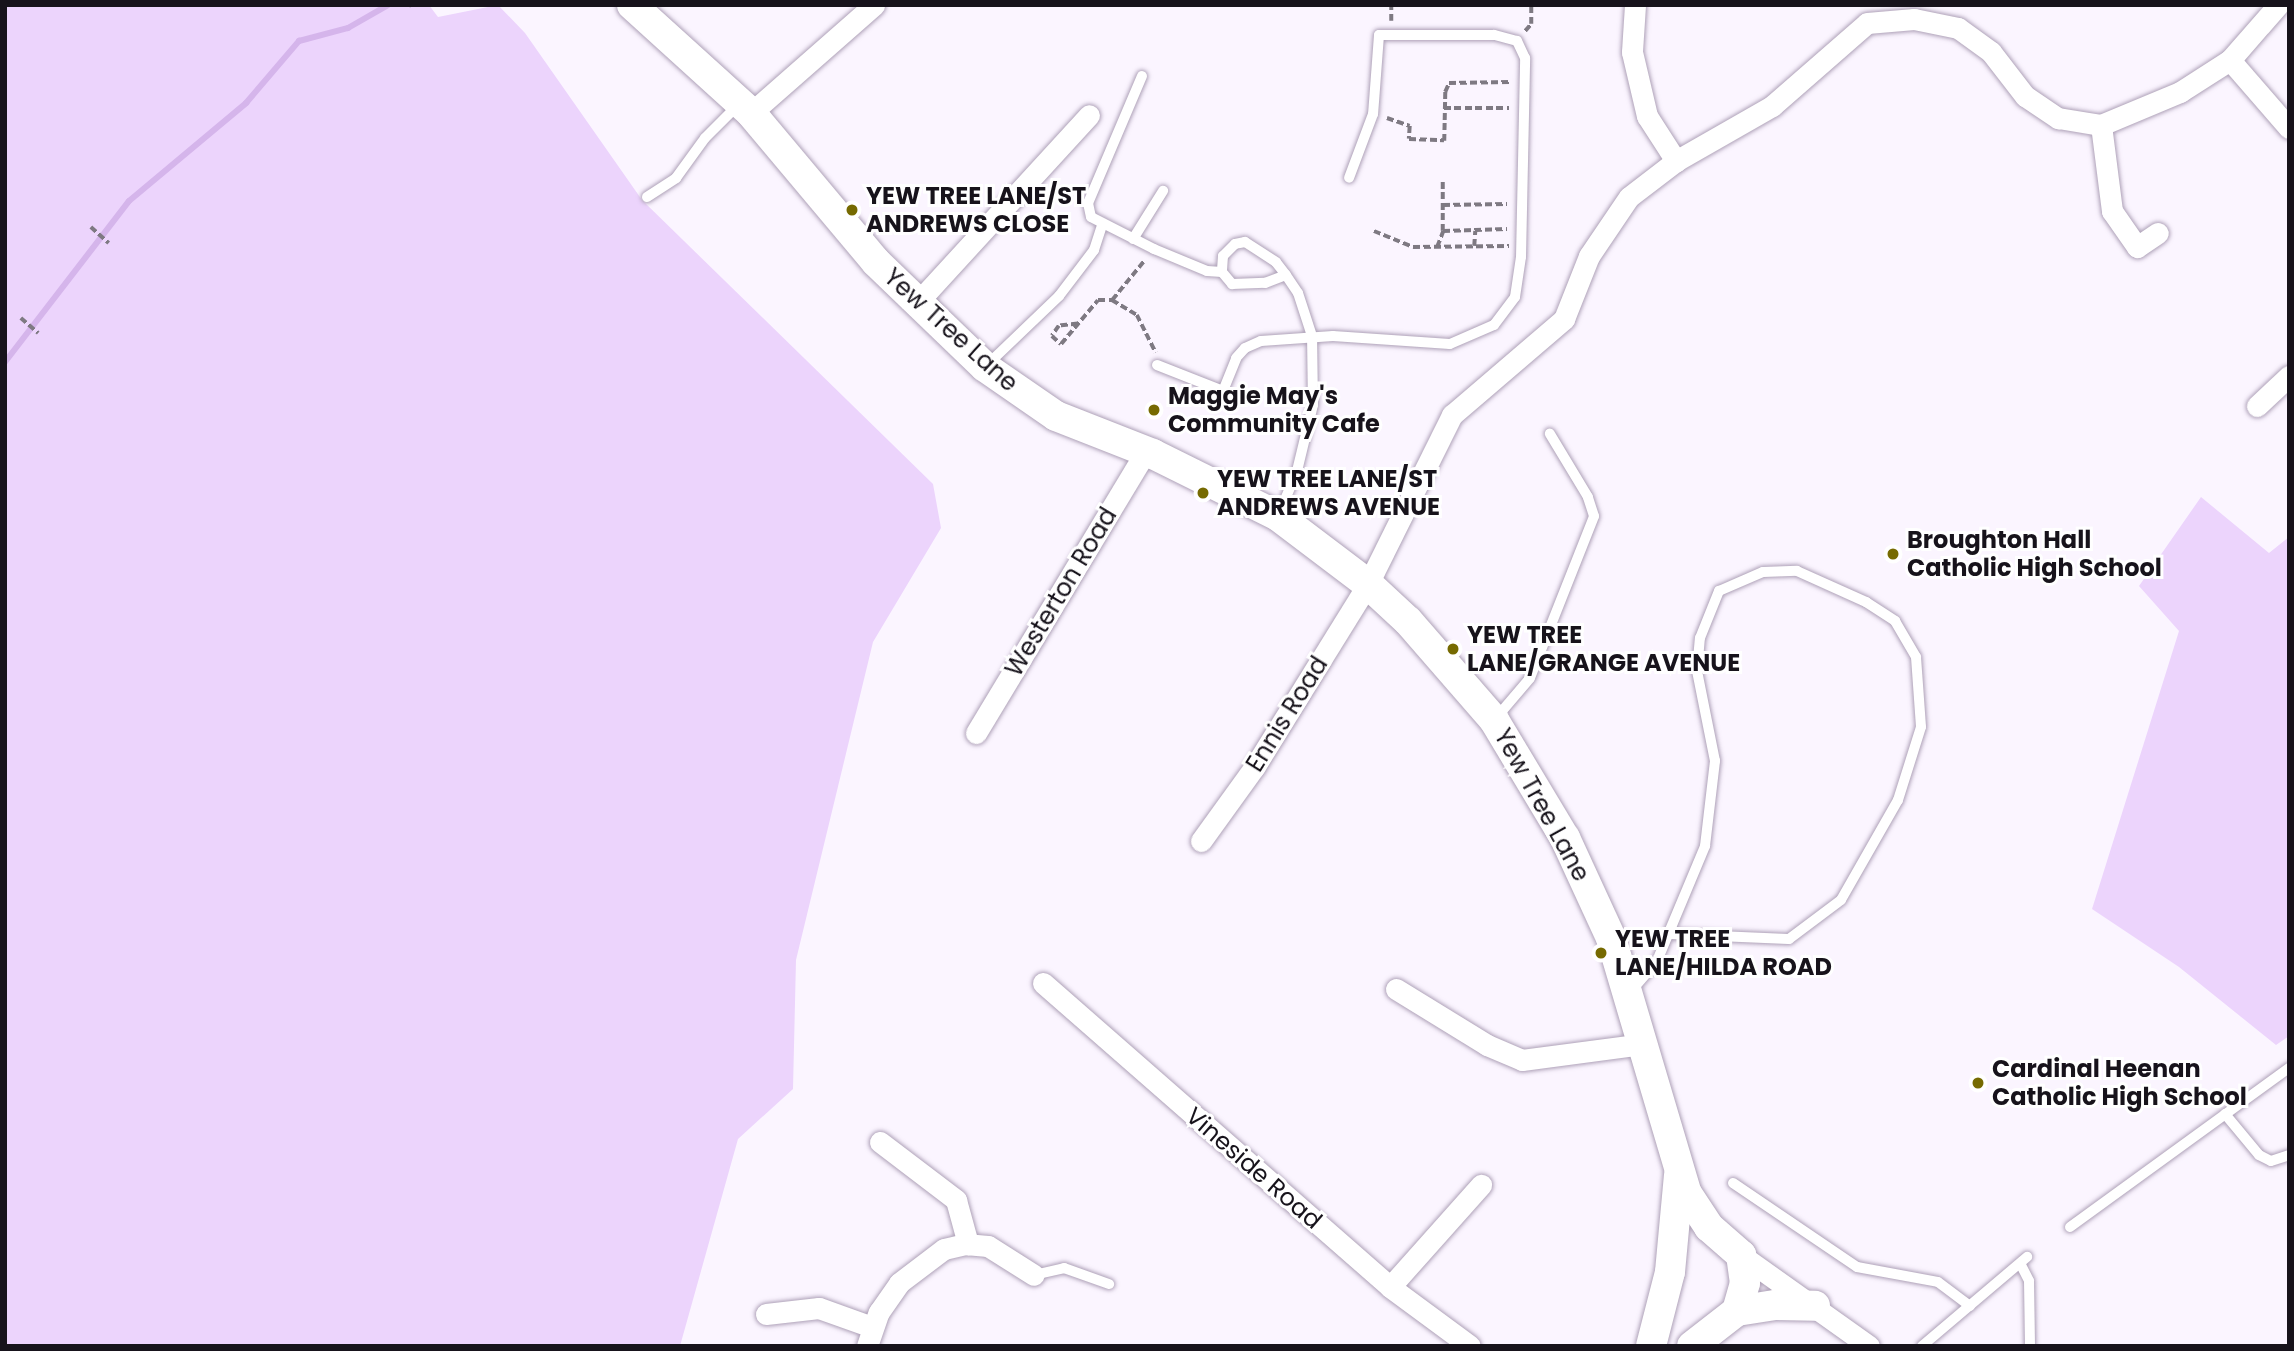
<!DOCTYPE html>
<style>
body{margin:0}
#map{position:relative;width:2294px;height:1351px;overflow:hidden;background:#fbf5ff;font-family:Poppins,sans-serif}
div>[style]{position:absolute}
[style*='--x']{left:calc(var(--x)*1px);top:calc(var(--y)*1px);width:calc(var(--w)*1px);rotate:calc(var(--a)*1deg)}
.green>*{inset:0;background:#ecd4fc}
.stream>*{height:6px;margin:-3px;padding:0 3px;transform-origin:3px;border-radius:3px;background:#d5b5eb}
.path>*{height:3.5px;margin-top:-1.75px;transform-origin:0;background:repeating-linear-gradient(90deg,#7e7982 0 7px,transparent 0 10.5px)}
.roads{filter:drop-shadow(0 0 2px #aea1b8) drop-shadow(0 0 2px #aea1b8)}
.lane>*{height:10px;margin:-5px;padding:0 5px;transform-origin:5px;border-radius:5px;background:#fff}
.street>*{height:21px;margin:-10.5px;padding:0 10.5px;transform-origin:10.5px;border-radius:10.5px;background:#fff}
.secondary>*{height:30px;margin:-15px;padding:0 15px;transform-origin:15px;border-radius:15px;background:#fff}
.dots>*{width:19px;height:19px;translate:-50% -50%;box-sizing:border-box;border:4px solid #fff;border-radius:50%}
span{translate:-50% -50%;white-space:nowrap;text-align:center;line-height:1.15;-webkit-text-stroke:6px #fff;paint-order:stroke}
.poi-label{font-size:24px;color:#17131b;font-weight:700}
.left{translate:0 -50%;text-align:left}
.street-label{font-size:24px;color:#17131b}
.frame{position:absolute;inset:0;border:7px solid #17131b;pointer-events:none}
</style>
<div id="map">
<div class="green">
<div style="clip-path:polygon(5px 5px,429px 5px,438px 17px,498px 5px,525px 33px,642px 200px,933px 484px,941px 528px,873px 642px,796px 960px,793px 1089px,738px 1139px,680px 1346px,5px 1346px)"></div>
<div style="clip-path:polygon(2201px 497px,2269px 553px,2289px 537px,2289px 1036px,2276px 1045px,2179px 967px,2092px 909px,2179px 631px,2139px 586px)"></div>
</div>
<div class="stream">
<div style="--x:5;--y:362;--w:203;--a:-52.4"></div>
<div style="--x:129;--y:201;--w:153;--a:-39.9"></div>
<div style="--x:246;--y:103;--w:82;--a:-49.5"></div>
<div style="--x:299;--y:41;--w:51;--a:-14.9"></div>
<div style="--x:348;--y:28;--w:46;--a:-29.9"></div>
</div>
<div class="path">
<div style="--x:411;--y:5;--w:2;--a:63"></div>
<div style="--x:1391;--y:21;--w:16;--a:-90"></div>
<div style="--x:1525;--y:31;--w:9;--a:-49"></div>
<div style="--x:1531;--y:24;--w:19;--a:-90"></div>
<div style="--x:1444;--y:108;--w:65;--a:0"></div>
<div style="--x:1387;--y:118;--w:24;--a:19"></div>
<div style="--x:1410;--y:126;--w:13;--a:94"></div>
<div style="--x:1409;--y:139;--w:35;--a:2"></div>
<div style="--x:1444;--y:141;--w:49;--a:-88.8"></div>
<div style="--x:1445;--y:92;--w:10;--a:-66"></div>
<div style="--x:1449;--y:83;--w:61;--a:-0.9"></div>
<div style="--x:1443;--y:182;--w:49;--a:90"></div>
<div style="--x:1443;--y:231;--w:64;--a:-1.8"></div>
<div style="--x:1443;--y:205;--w:64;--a:-0.9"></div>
<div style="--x:91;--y:227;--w:24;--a:42"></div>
<div style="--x:1374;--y:231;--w:42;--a:22.3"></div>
<div style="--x:1413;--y:247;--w:96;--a:-0.6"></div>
<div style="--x:1474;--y:246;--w:15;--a:-86"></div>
<div style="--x:1437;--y:247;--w:17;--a:-69"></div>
<div style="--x:1112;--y:300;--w:50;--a:-50.6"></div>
<div style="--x:21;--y:318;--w:23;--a:41"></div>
<div style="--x:1078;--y:324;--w:19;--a:174"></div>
<div style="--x:1059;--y:326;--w:12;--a:125"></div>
<div style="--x:1052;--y:336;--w:12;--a:42"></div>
<div style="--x:1061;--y:344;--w:57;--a:-49.9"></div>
<div style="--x:1098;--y:300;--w:14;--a:0"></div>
<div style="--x:1112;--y:300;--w:29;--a:31"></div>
<div style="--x:1137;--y:315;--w:42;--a:63.4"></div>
</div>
<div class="roads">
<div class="lane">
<div style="--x:1142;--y:76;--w:138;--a:113"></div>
<div style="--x:1088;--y:203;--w:14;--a:78"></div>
<div style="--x:1091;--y:217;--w:71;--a:26.9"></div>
<div style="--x:1154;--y:249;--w:57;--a:22.5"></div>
<div style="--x:1207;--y:271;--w:15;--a:4"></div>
<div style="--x:647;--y:197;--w:35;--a:-33"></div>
<div style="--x:676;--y:178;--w:49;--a:-54.1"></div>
<div style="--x:705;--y:138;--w:49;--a:-45"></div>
<div style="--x:1133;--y:239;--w:57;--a:-58"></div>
<div style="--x:987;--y:365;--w:100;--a:-43.8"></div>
<div style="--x:1059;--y:296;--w:58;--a:-52.7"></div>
<div style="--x:1094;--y:250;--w:26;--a:-72"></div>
<div style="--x:1157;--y:365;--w:71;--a:21.5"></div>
<div style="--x:1223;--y:391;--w:35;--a:-68"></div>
<div style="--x:1236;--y:358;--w:13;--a:-48"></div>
<div style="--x:1245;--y:348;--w:17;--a:-24"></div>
<div style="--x:1261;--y:341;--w:72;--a:-4"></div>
<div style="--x:1333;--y:336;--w:117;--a:3.9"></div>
<div style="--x:1450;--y:344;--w:48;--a:-23.4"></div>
<div style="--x:1494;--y:325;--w:35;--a:-53"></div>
<div style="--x:1515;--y:297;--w:40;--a:-81.5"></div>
<div style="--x:1521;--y:257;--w:199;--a:-88.8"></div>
<div style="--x:1525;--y:58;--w:19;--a:-115"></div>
<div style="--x:1517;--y:41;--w:24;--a:-165"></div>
<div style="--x:1494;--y:35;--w:115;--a:180"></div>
<div style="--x:1379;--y:35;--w:79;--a:94.3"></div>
<div style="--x:1373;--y:114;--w:68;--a:110.6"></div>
<div style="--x:1279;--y:514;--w:47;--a:-67.3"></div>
<div style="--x:1297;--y:471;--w:68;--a:-76.4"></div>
<div style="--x:1313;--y:405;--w:69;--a:-90.8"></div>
<div style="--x:1312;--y:336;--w:45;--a:-108"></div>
<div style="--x:1298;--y:293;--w:22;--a:-124"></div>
<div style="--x:1286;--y:275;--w:16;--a:-128"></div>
<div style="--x:1276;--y:262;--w:37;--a:-147"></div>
<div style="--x:1245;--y:242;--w:10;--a:169"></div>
<div style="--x:1235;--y:244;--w:17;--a:135"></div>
<div style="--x:1223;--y:256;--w:16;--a:94"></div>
<div style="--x:1222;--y:272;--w:16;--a:50"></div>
<div style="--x:1232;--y:284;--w:33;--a:-2"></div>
<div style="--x:1265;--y:283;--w:22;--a:-21"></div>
<div style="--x:1496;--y:718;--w:52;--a:-49.6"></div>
<div style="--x:1530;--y:678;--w:174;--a:-68.4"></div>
<div style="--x:1594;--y:516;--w:20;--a:-108"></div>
<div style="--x:1588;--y:497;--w:74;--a:-121.1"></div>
<div style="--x:1632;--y:990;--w:38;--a:-49"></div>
<div style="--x:1657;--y:961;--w:125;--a:-67.3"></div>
<div style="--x:1705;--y:846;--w:86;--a:-83.3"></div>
<div style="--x:1715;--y:761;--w:92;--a:-101.3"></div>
<div style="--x:1697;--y:671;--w:33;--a:-85"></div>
<div style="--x:1700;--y:638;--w:51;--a:-68"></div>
<div style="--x:1719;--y:591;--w:48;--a:-23.4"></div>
<div style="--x:1763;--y:572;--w:34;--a:-2"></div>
<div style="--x:1797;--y:571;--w:76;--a:24.2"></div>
<div style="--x:1866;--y:602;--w:35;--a:33"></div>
<div style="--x:1895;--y:621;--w:42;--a:59.7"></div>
<div style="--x:1916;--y:657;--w:70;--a:85.9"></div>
<div style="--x:1921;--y:727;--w:77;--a:107.5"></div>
<div style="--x:1898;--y:800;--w:115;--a:119.7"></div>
<div style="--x:1841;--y:900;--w:65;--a:143.1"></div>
<div style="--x:1789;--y:939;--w:119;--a:-177.6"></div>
<div style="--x:2225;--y:1114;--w:53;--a:50.3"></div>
<div style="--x:2259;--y:1155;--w:13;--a:27"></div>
<div style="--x:2271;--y:1161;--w:19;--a:-18"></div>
<div style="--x:1733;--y:1183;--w:150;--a:34.1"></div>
<div style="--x:1857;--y:1267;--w:82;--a:10.5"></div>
<div style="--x:1938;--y:1282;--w:40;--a:37"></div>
<div style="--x:2070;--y:1227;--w:271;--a:-36"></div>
<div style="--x:2021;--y:1265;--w:18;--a:63"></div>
<div style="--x:2029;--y:1281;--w:65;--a:89.1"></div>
<div style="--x:1034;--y:1275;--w:31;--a:-13"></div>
<div style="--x:1064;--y:1268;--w:48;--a:19.6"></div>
<div style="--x:1922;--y:1346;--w:138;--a:-40.3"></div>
</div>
<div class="street">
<div style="--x:1635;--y:5;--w:47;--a:93.7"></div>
<div style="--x:1632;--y:52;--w:66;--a:76.8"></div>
<div style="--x:1647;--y:116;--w:54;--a:57.2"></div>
<div style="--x:2230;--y:60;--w:90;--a:49.1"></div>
<div style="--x:751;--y:113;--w:164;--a:-41.3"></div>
<div style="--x:2101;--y:125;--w:87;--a:82.7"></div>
<div style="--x:2112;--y:211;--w:44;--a:55.2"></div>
<div style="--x:2137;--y:247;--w:25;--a:-34"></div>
<div style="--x:916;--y:304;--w:256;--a:-47.5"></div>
<div style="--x:2257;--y:406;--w:44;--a:-43.2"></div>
<div style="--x:976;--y:733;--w:329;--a:-58.9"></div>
<div style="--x:1201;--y:841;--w:92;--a:-54.2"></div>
<div style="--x:1255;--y:766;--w:214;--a:-58.2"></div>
<div style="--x:1368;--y:584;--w:189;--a:-63.6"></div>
<div style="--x:1452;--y:415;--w:148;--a:-40.6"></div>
<div style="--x:1564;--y:319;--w:68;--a:-68.4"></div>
<div style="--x:1589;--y:256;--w:71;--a:-55.9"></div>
<div style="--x:1629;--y:197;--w:59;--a:-37.5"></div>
<div style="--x:1676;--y:161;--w:111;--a:-29.8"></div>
<div style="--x:1772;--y:106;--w:126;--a:-41.1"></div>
<div style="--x:1867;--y:23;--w:47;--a:-4.9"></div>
<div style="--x:1914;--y:19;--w:45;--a:11.6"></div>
<div style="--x:1958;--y:28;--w:41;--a:36"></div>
<div style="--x:1991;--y:52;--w:56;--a:52.3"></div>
<div style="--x:2025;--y:96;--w:40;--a:34"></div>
<div style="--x:2058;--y:118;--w:44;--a:9.2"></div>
<div style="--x:2101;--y:125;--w:86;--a:-22.7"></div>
<div style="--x:2180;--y:92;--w:59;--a:-32.6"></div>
<div style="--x:2230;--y:60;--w:73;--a:-48.9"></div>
<div style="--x:1043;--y:983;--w:461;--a:41.2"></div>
<div style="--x:1390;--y:1287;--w:99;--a:36.4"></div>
<div style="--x:1396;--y:989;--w:107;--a:31.6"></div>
<div style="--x:1487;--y:1045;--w:38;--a:23"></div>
<div style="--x:1522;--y:1060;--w:123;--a:-7.5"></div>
<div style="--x:880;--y:1142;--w:96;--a:37.3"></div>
<div style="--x:956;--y:1200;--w:46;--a:74.7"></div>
<div style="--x:1741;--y:1255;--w:157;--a:35.4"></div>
<div style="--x:1390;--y:1287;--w:137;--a:-48.3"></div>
<div style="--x:766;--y:1314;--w:53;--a:-6.5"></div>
<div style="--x:819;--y:1308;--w:56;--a:19.7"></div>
<div style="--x:867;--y:1346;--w:36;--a:-71"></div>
<div style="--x:879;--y:1312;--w:35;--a:-55"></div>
<div style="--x:899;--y:1283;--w:56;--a:-37.1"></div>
<div style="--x:944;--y:1249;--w:22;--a:-13"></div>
<div style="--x:965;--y:1244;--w:23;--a:5"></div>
<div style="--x:988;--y:1246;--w:54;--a:32.2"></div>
</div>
<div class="secondary">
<div style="--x:632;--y:5;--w:161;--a:42.2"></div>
<div style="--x:751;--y:113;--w:194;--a:50"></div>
<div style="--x:876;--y:262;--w:151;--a:43.9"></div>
<div style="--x:985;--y:367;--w:86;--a:34.6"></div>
<div style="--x:1056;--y:416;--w:104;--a:21.4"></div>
<div style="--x:1153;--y:454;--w:140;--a:26.4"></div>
<div style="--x:1278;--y:516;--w:113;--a:37.1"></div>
<div style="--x:1368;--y:584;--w:54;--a:42.8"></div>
<div style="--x:1408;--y:621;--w:131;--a:49"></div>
<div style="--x:1494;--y:720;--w:138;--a:59"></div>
<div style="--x:1565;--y:838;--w:110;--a:65.3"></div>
<div style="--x:1611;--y:938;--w:265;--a:73.5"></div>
<div style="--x:1686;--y:1192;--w:42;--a:56.7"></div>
<div style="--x:1709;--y:1227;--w:43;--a:41.2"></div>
<div style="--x:1741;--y:1255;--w:28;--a:82"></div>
<div style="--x:1745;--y:1283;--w:29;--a:106"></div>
<div style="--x:1737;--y:1311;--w:57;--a:142.1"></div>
<div style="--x:1737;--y:1311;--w:39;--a:-9"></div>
<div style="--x:1776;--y:1305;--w:39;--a:1"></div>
<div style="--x:1651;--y:1346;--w:76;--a:-75.6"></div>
<div style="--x:1670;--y:1272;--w:97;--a:-84.7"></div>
</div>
</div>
<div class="dots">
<div style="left:852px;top:210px;background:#766a01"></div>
<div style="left:1154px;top:410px;background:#766a01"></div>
<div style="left:1203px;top:493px;background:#766a01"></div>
<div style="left:1893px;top:554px;background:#766a01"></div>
<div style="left:1453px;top:649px;background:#766a01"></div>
<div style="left:1601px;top:953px;background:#766a01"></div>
<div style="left:1978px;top:1083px;background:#766a01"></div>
</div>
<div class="poi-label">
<span class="left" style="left:866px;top:210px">YEW TREE LANE/ST<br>ANDREWS CLOSE</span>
<span class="left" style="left:1168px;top:410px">Maggie May's<br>Community Cafe</span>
<span class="left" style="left:1217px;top:493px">YEW TREE LANE/ST<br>ANDREWS AVENUE</span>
<span class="left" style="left:1907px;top:554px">Broughton Hall<br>Catholic High School</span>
<span class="left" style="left:1467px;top:649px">YEW TREE<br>LANE/GRANGE AVENUE</span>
<span class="left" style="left:1615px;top:953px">YEW TREE<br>LANE/HILDA ROAD</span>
<span class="left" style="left:1992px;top:1083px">Cardinal Heenan<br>Catholic High School</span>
</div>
<div class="street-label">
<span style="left:951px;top:330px;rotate:42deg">Yew Tree Lane</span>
<span style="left:1061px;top:592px;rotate:-59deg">Westerton Road</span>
<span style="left:1287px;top:714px;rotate:-58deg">Ennis Road</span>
<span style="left:1542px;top:805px;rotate:61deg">Yew Tree Lane</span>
<span style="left:1254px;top:1168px;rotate:41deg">Vineside Road</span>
</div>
<div class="frame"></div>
</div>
